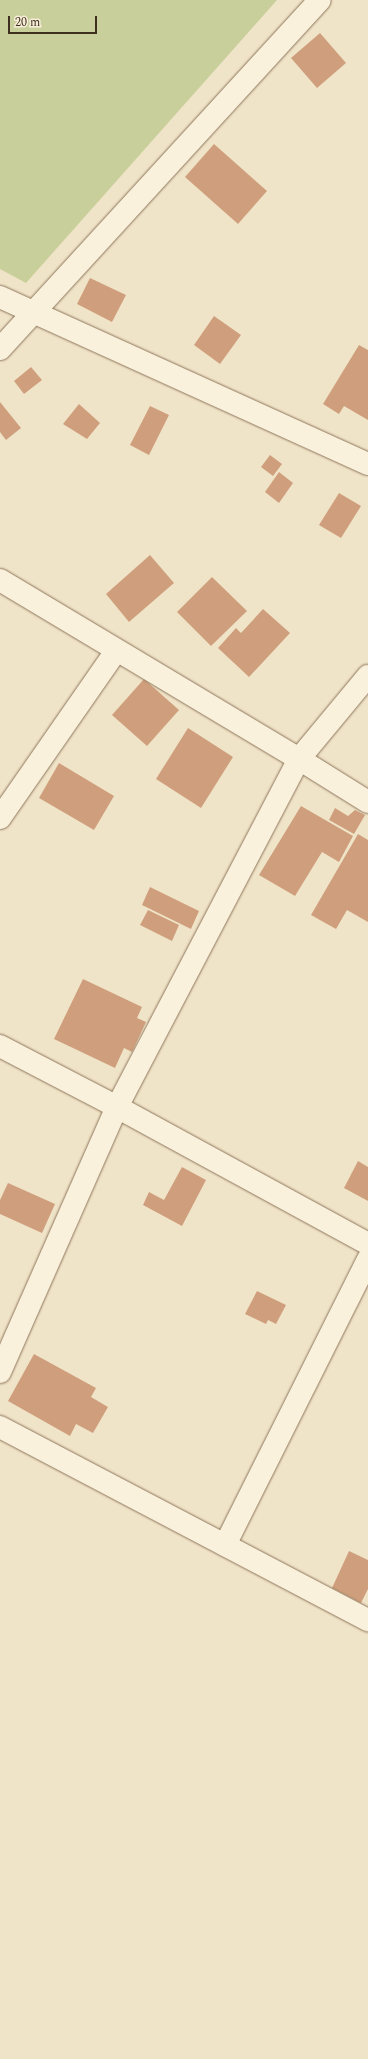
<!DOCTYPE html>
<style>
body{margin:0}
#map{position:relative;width:368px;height:2059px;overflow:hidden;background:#f0e4c8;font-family:Spectral,serif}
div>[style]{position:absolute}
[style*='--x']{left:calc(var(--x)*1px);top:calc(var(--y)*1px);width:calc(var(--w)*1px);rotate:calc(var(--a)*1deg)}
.green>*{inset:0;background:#c9cf9b}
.building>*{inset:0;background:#cf9f7d}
.roads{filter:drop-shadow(0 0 1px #8d765c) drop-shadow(0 0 1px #8d765c)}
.street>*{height:22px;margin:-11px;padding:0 11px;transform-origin:11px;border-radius:11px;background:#faf1dc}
span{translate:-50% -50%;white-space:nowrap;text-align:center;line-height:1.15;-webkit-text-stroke:3px #f7eed8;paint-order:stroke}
.scale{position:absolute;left:8px;top:16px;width:89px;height:18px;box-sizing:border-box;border:2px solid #3d2e20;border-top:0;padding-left:5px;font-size:12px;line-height:14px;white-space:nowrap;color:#3d2e20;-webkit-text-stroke:3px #f7eed8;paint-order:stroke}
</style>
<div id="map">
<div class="green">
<div style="clip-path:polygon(0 0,277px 0,26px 283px,0 269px)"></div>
</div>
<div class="building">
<div style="clip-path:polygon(320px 33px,346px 63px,317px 88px,291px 58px)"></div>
<div style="clip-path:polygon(214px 144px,267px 191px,238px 224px,185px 177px)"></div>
<div style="clip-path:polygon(90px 278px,126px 295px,112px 322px,77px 304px)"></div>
<div style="clip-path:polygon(214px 316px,241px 335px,220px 364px,194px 345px)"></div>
<div style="clip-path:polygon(359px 345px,368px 350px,368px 420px,344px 406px,339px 414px,323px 404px)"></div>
<div style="clip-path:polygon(31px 367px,42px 380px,24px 394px,14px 381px)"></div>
<div style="clip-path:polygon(0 402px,21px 428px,6px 440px,0 432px)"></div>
<div style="clip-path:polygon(79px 404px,100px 423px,87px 439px,63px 424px)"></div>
<div style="clip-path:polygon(150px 406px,169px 415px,149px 455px,130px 445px)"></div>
<div style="clip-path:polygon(270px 455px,282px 464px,273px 476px,261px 467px)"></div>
<div style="clip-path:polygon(279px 472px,293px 483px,279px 503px,265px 492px)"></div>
<div style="clip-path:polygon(339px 493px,361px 506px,341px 538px,319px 525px)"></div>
<div style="clip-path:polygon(150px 555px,174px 583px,129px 622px,106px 594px)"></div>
<div style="clip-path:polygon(212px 577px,247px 611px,211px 646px,177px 612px)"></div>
<div style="clip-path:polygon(263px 609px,290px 633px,249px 677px,218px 648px,236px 628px,241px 633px)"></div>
<div style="clip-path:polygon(144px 679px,179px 710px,147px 746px,112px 715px)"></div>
<div style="clip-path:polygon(188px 728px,233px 757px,201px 808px,156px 779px)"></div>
<div style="clip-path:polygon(59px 763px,114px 796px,94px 830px,39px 798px)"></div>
<div style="clip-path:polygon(301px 806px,353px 836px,339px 862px,322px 852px,295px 896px,259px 875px)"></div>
<div style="clip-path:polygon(335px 808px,348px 816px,355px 810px,365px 815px,354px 834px,329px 820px)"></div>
<div style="clip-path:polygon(358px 834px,368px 840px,368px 922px,347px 910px,336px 929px,311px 915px)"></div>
<div style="clip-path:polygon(150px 887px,199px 911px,191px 929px,142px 905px)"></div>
<div style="clip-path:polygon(148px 910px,179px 925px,172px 941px,140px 925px)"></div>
<div style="clip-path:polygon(83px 979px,142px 1007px,137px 1018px,146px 1022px,132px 1052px,124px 1048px,115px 1068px,54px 1039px)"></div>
<div style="clip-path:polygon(358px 1161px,368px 1167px,368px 1201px,344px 1188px)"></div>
<div style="clip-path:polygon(182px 1167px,206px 1180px,182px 1226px,143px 1205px,149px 1192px,164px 1200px)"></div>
<div style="clip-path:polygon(8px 1183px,55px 1204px,42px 1233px,0 1214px,0 1200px)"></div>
<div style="clip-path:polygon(257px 1291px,286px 1305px,276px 1324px,268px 1320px,266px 1324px,245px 1314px)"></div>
<div style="clip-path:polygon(34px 1354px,96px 1388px,91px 1397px,108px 1407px,93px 1433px,76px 1424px,70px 1436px,8px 1401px)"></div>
<div style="clip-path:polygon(349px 1551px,368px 1560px,368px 1589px,361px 1603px,332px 1588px)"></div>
</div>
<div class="roads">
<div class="street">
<div style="--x:0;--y:297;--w:404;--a:24.4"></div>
<div style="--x:0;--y:349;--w:473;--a:-47.5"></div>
<div style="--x:0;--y:580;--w:348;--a:30.9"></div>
<div style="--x:299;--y:759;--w:81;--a:31.9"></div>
<div style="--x:0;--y:818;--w:203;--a:-55.2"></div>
<div style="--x:0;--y:1046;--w:132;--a:27.5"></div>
<div style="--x:117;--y:1107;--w:286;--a:28.6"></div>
<div style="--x:0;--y:1372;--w:290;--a:-66.2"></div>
<div style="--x:117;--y:1107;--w:393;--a:-62.4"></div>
<div style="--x:299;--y:759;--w:108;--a:-50.3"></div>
<div style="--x:0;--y:1427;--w:416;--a:27.7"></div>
<div style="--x:225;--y:1545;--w:320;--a:-63.4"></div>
</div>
</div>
<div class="scale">20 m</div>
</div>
